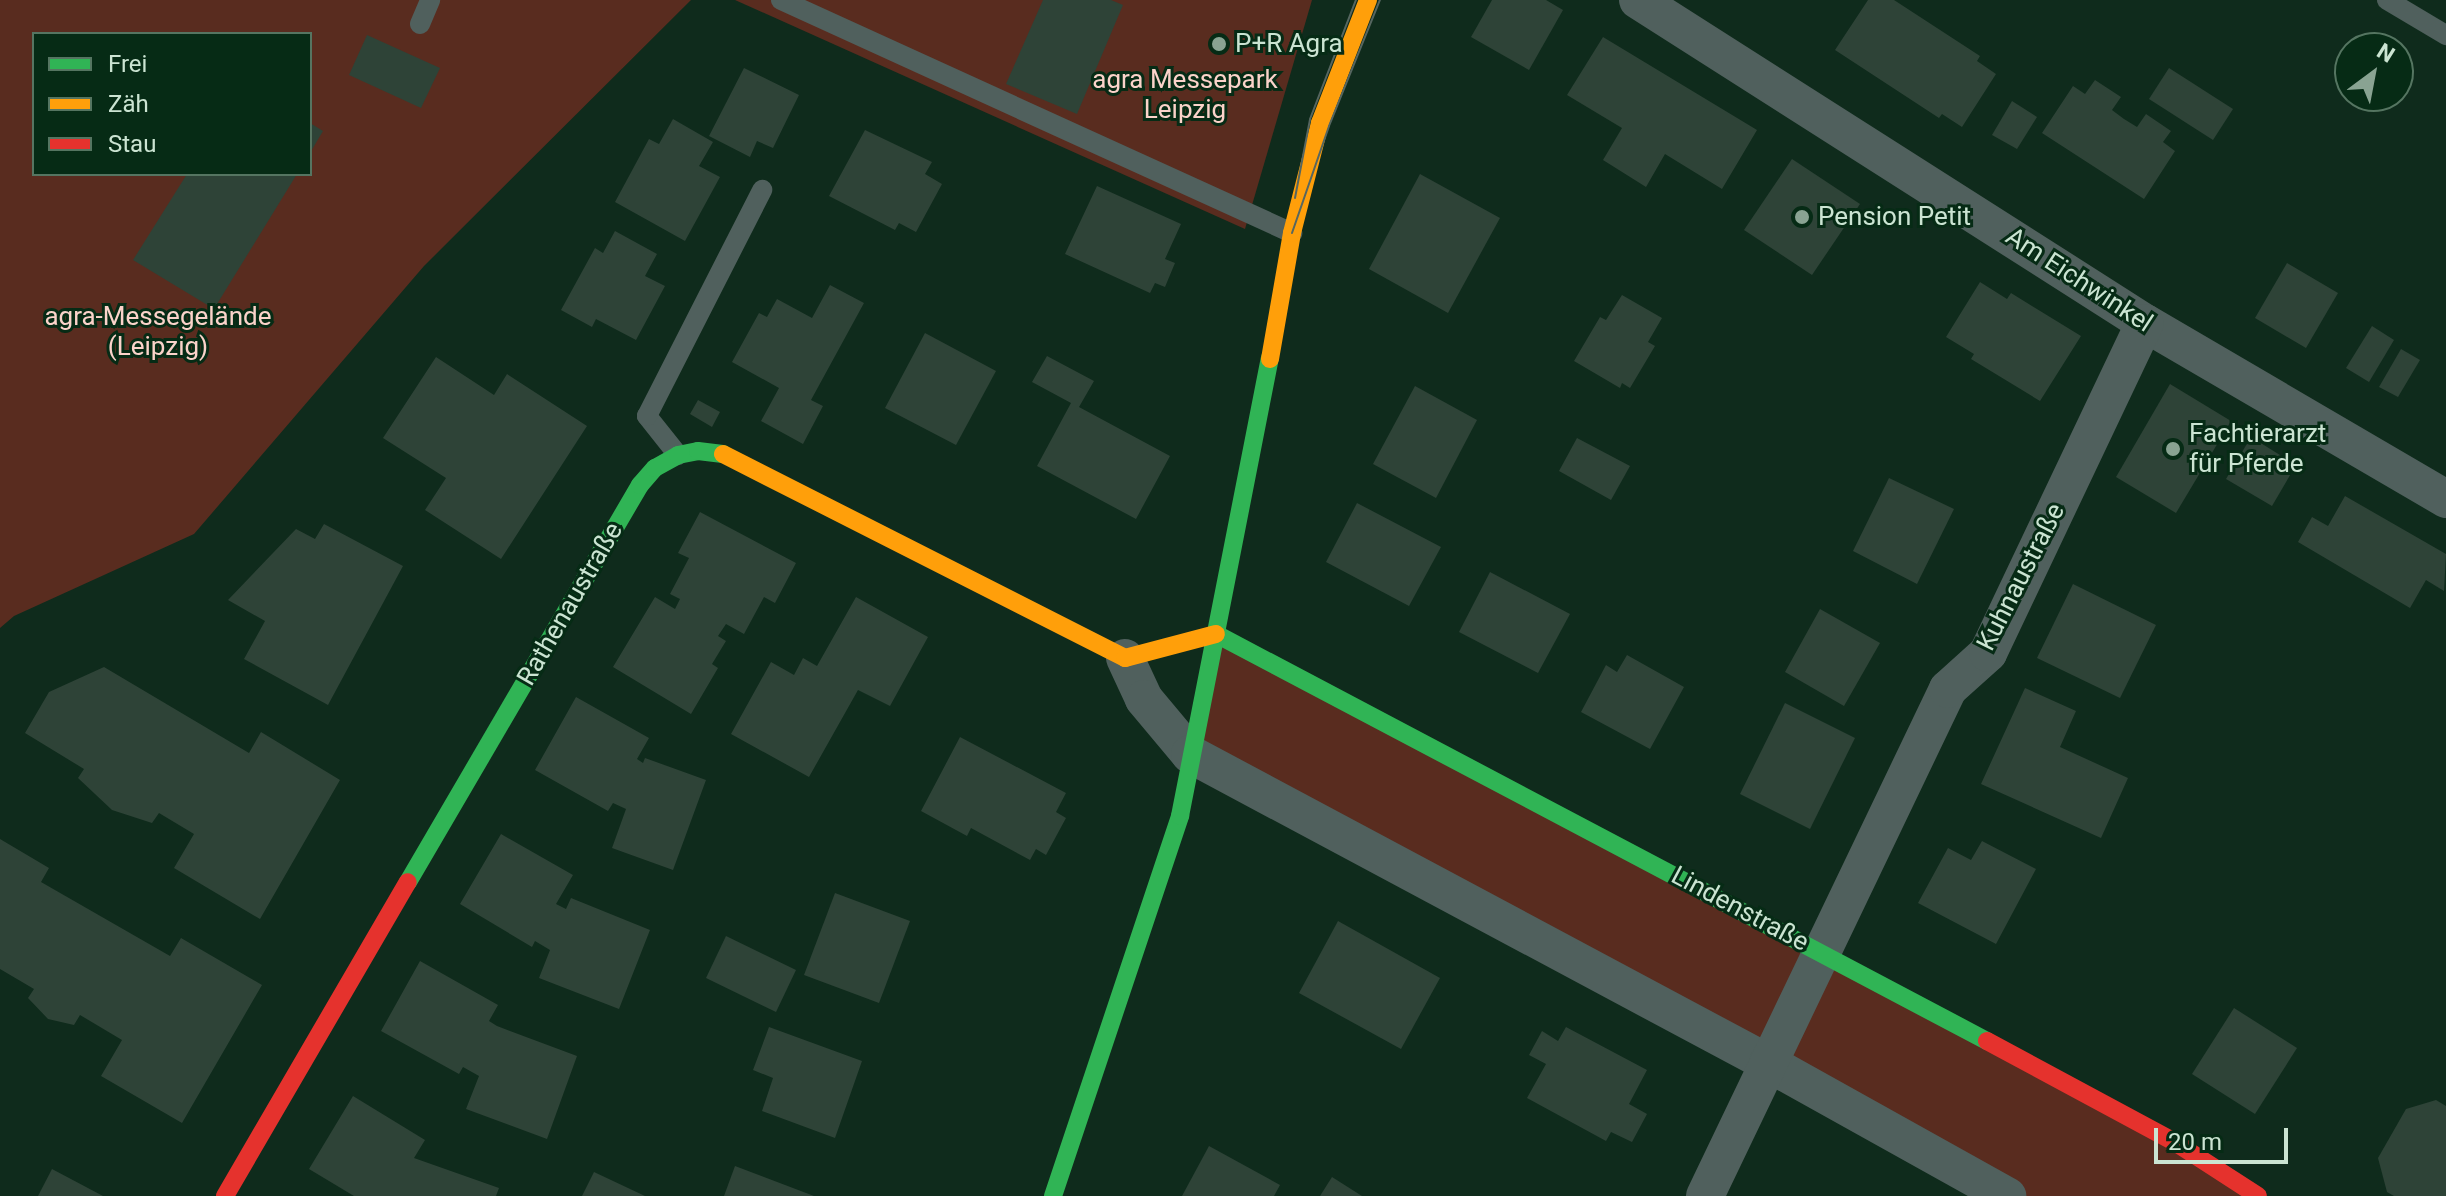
<!DOCTYPE html>
<meta charset="utf-8">
<style>
body{margin:0}
#map{position:relative;width:2446px;height:1196px;overflow:hidden;background:#0f2b1c;font-family:Roboto,sans-serif}
div>[style]{position:absolute}
[style*='--x']{left:calc(var(--x)*1px);top:calc(var(--y)*1px);width:calc(var(--w)*1px);rotate:calc(var(--a)*1deg)}
.green>*{inset:0;background:#592c1f}
.building>*{inset:0;background:#2e4337}
.lane>*{height:20px;margin:-10px;padding:0 10px;transform-origin:10px;border-radius:10px;background:#50605d}
.street>*{height:38px;margin:-19px;padding:0 19px;transform-origin:19px;border-radius:19px;background:#50605d}
.fast>*{height:18px;margin:-9px;padding:0 9px;transform-origin:9px;border-radius:9px;background:#30b455}
.slow>*{height:18px;margin:-9px;padding:0 9px;transform-origin:9px;border-radius:9px;background:#ff9f0a}
.jam>*{height:18px;margin:-9px;padding:0 9px;transform-origin:9px;border-radius:9px;background:#e5322d}
.tram>*{height:2px;margin:-1px;padding:0 1px;transform-origin:1px;border-radius:1px;background:#566660}
.dots>*{width:22px;height:22px;translate:-50% -50%;box-sizing:border-box;border:4px solid #062b15;border-radius:50%}
span{translate:-50% -50%;white-space:nowrap;text-align:center;line-height:1.15;-webkit-text-stroke:6px #062b15;paint-order:stroke}
.poi-label{font-size:26px;color:#cbe4d2}
.left{translate:0 -50%;text-align:left}
.park-label{font-size:26px;color:#fbd3ca}
.street-label{font-size:26px;color:#cbe4d2}
.legend{position:absolute;left:32px;top:32px;width:280px;height:144px;box-sizing:border-box;background:#062b15;border:2px solid #557561;margin:0;padding:10px 14px;list-style:none;font-size:24px;color:#cbe4d2}
.legend li{display:flex;align-items:center;gap:16px;height:40px}
.legend b{width:40px;border:2px solid #557561}
.north{position:absolute;left:2334px;top:32px;width:80px;height:80px;box-sizing:border-box;background:#062b15;border:2px solid #557561;border-radius:50%;rotate:32deg;font-size:22px;font-weight:700;line-height:32px;text-align:center;color:#cbe4d2}
.north::after{content:'';display:block;margin:auto;width:28px;height:36px;background:#89a392;clip-path:polygon(50% 0,100% 100%,50% 72%,0 100%)}
.scale{position:absolute;left:2154px;top:1128px;width:134px;height:36px;box-sizing:border-box;border:4px solid #cbe4d2;border-top:0;padding-left:10px;font-size:24px;line-height:28px;white-space:nowrap;color:#cbe4d2;-webkit-text-stroke:6px #062b15;paint-order:stroke}
</style>
<div id="map">
<div class="green">
<div style="clip-path:polygon(evenodd,0 0,691px 0,424px 266px,194px 534px,14px 616px,0 628px,0 0,34px 34px,310px 34px,310px 174px,34px 174px,34px 34px)"></div>
<div style="clip-path:polygon(735px 0,1312px 0,1245px 229px)"></div>
<div style="clip-path:polygon(1216px 634px,2258px 1196px,2007px 1196px,1190px 754px)"></div>
</div>
<div class="building">
<div style="clip-path:polygon(1043px 0,1111px 0,1123px 5px,1077px 114px,1006px 84px)"></div>
<div style="clip-path:polygon(1492px 0,1546px 0,1563px 10px,1529px 70px,1471px 37px)"></div>
<div style="clip-path:polygon(1868px 0,1894px 0,1980px 56px,1977px 61px,1996px 74px,1962px 127px,1942px 114px,1939px 118px,1835px 50px)"></div>
<div style="clip-path:polygon(367px 35px,440px 68px,421px 108px,349px 75px)"></div>
<div style="clip-path:polygon(1603px 37px,1757px 130px,1722px 189px,1665px 154px,1646px 187px,1603px 160px,1622px 128px,1567px 95px)"></div>
<div style="clip-path:polygon(744px 68px,799px 95px,773px 148px,757px 141px,750px 157px,709px 136px)"></div>
<div style="clip-path:polygon(2169px 68px,2233px 109px,2213px 140px,2149px 99px)"></div>
<div style="clip-path:polygon(2095px 80px,2121px 97px,2112px 110px,2124px 119px,2137px 127px,2146px 114px,2171px 131px,2163px 142px,2175px 151px,2144px 199px,2042px 133px,2073px 86px,2085px 94px)"></div>
<div style="clip-path:polygon(2012px 101px,2037px 117px,2017px 149px,1992px 135px)"></div>
<div style="clip-path:polygon(673px 119px,713px 142px,699px 166px,720px 177px,685px 241px,615px 202px,649px 139px,659px 144px)"></div>
<div style="clip-path:polygon(310px 123px,323px 131px,310px 153px)"></div>
<div style="clip-path:polygon(865px 130px,932px 162px,925px 174px,942px 184px,916px 232px,899px 223px,895px 230px,829px 196px)"></div>
<div style="clip-path:polygon(1792px 159px,1860px 204px,1812px 275px,1744px 230px)"></div>
<div style="clip-path:polygon(187px 174px,297px 174px,214px 309px,133px 260px)"></div>
<div style="clip-path:polygon(1420px 174px,1500px 218px,1448px 313px,1369px 269px)"></div>
<div style="clip-path:polygon(1097px 186px,1181px 224px,1165px 259px,1175px 263px,1165px 287px,1155px 283px,1150px 293px,1065px 254px)"></div>
<div style="clip-path:polygon(615px 231px,657px 254px,645px 276px,665px 286px,636px 340px,596px 319px,592px 327px,561px 310px,595px 248px,603px 253px)"></div>
<div style="clip-path:polygon(2287px 263px,2338px 293px,2306px 348px,2255px 318px)"></div>
<div style="clip-path:polygon(1980px 282px,2007px 299px,2011px 293px,2081px 336px,2040px 401px,1971px 359px,1974px 354px,1946px 337px)"></div>
<div style="clip-path:polygon(830px 285px,864px 303px,811px 400px,823px 406px,803px 444px,761px 421px,779px 388px,732px 362px,759px 313px,767px 317px,777px 299px,812px 318px)"></div>
<div style="clip-path:polygon(1622px 295px,1662px 318px,1648px 342px,1655px 346px,1630px 388px,1622px 383px,1620px 388px,1574px 361px,1600px 317px,1606px 320px)"></div>
<div style="clip-path:polygon(2372px 326px,2394px 340px,2369px 382px,2346px 368px)"></div>
<div style="clip-path:polygon(925px 333px,996px 371px,956px 445px,885px 408px)"></div>
<div style="clip-path:polygon(2401px 349px,2420px 360px,2398px 397px,2379px 387px)"></div>
<div style="clip-path:polygon(1047px 356px,1094px 381px,1079px 407px,1170px 456px,1136px 519px,1037px 466px,1071px 403px,1032px 382px)"></div>
<div style="clip-path:polygon(436px 357px,494px 395px,507px 374px,587px 426px,501px 559px,425px 510px,446px 478px,383px 438px)"></div>
<div style="clip-path:polygon(2170px 384px,2231px 421px,2176px 513px,2116px 477px)"></div>
<div style="clip-path:polygon(1415px 386px,1477px 420px,1436px 498px,1373px 464px)"></div>
<div style="clip-path:polygon(698px 400px,720px 412px,712px 427px,690px 414px)"></div>
<div style="clip-path:polygon(2251px 437px,2296px 465px,2272px 506px,2226px 479px)"></div>
<div style="clip-path:polygon(1577px 438px,1630px 466px,1611px 500px,1559px 471px)"></div>
<div style="clip-path:polygon(1889px 478px,1954px 509px,1917px 584px,1853px 551px)"></div>
<div style="clip-path:polygon(2345px 496px,2446px 554px,2444px 591px,2426px 580px,2410px 608px,2298px 542px,2312px 517px,2328px 526px)"></div>
<div style="clip-path:polygon(1357px 503px,1441px 547px,1409px 606px,1326px 562px)"></div>
<div style="clip-path:polygon(700px 512px,796px 563px,775px 603px,764px 597px,744px 634px,726px 624px,718px 636px,726px 641px,712px 664px,718px 668px,691px 714px,613px 667px,655px 597px,675px 609px,680px 599px,670px 594px,689px 558px,678px 553px)"></div>
<div style="clip-path:polygon(324px 524px,403px 566px,328px 705px,244px 659px,265px 621px,228px 600px,296px 529px,315px 539px)"></div>
<div style="clip-path:polygon(1490px 572px,1570px 614px,1538px 673px,1459px 632px)"></div>
<div style="clip-path:polygon(2073px 584px,2156px 625px,2120px 698px,2037px 658px)"></div>
<div style="clip-path:polygon(856px 597px,928px 637px,890px 706px,858px 690px,809px 777px,731px 734px,771px 662px,794px 675px,803px 658px,817px 666px)"></div>
<div style="clip-path:polygon(1820px 609px,1880px 643px,1844px 706px,1785px 672px)"></div>
<div style="clip-path:polygon(1627px 655px,1684px 687px,1650px 749px,1581px 712px,1606px 665px,1617px 672px)"></div>
<div style="clip-path:polygon(104px 667px,249px 753px,261px 732px,340px 780px,260px 919px,174px 868px,194px 834px,159px 813px,152px 823px,112px 810px,78px 778px,84px 769px,25px 733px,49px 692px)"></div>
<div style="clip-path:polygon(2025px 688px,2076px 711px,2060px 747px,2128px 778px,2101px 838px,1981px 784px)"></div>
<div style="clip-path:polygon(576px 697px,649px 738px,637px 759px,643px 763px,645px 758px,706px 780px,673px 870px,612px 848px,626px 809px,613px 803px,608px 811px,535px 770px)"></div>
<div style="clip-path:polygon(1785px 703px,1855px 738px,1810px 829px,1740px 794px)"></div>
<div style="clip-path:polygon(960px 737px,1066px 793px,1056px 812px,1066px 818px,1046px 855px,1036px 849px,1030px 860px,971px 828px,967px 836px,921px 811px)"></div>
<div style="clip-path:polygon(501px 834px,573px 875px,556px 904px,566px 909px,571px 898px,650px 930px,619px 1009px,539px 978px,550px 950px,535px 941px,532px 947px,460px 904px)"></div>
<div style="clip-path:polygon(0 839px,49px 868px,41px 882px,170px 956px,181px 938px,262px 985px,182px 1123px,101px 1076px,122px 1040px,80px 1015px,74px 1025px,48px 1019px,28px 998px,34px 989px,0 969px)"></div>
<div style="clip-path:polygon(1982px 841px,2036px 869px,1996px 944px,1918px 903px,1948px 848px,1971px 860px)"></div>
<div style="clip-path:polygon(835px 893px,910px 921px,879px 1003px,804px 975px)"></div>
<div style="clip-path:polygon(1338px 921px,1440px 978px,1401px 1049px,1299px 993px)"></div>
<div style="clip-path:polygon(726px 936px,796px 970px,776px 1012px,706px 978px)"></div>
<div style="clip-path:polygon(420px 961px,498px 1005px,489px 1021px,497px 1026px,577px 1056px,547px 1139px,466px 1109px,479px 1076px,463px 1067px,459px 1074px,381px 1031px)"></div>
<div style="clip-path:polygon(2234px 1008px,2297px 1048px,2255px 1114px,2192px 1074px)"></div>
<div style="clip-path:polygon(769px 1027px,862px 1061px,835px 1138px,762px 1111px,773px 1078px,753px 1070px)"></div>
<div style="clip-path:polygon(1566px 1027px,1647px 1070px,1629px 1104px,1647px 1114px,1632px 1142px,1611px 1132px,1606px 1141px,1527px 1098px,1546px 1064px,1529px 1055px,1542px 1031px,1558px 1041px)"></div>
<div style="clip-path:polygon(353px 1096px,425px 1140px,414px 1158px,499px 1188px,496px 1196px,354px 1196px,309px 1169px)"></div>
<div style="clip-path:polygon(2436px 1100px,2446px 1106px,2446px 1196px,2394px 1196px,2387px 1192px,2378px 1158px,2406px 1109px)"></div>
<div style="clip-path:polygon(1209px 1146px,1280px 1185px,1274px 1196px,1182px 1196px)"></div>
<div style="clip-path:polygon(735px 1166px,814px 1196px,724px 1196px)"></div>
<div style="clip-path:polygon(52px 1169px,103px 1196px,38px 1196px)"></div>
<div style="clip-path:polygon(594px 1172px,645px 1196px,582px 1196px)"></div>
<div style="clip-path:polygon(1332px 1177px,1362px 1196px,1320px 1196px)"></div>
</div>
<div class="lane">
<div style="--x:781;--y:0;--w:562;--a:24.51"></div>
<div style="--x:2387;--y:0;--w:69;--a:30.7"></div>
<div style="--x:420;--y:24;--w:26;--a:-67"></div>
<div style="--x:678;--y:455;--w:50;--a:-128.5"></div>
<div style="--x:647;--y:416;--w:254;--a:-63"></div>
</div>
<div class="street">
<div style="--x:1638;--y:0;--w:601;--a:32.5"></div>
<div style="--x:2145;--y:323;--w:349;--a:30.3"></div>
<div style="--x:1125;--y:658;--w:45;--a:65.1"></div>
<div style="--x:1144;--y:699;--w:72;--a:50.1"></div>
<div style="--x:1190;--y:754;--w:655;--a:28.13"></div>
<div style="--x:1768;--y:1063;--w:274;--a:29.1"></div>
<div style="--x:1705;--y:1196;--w:562;--a:-64.39"></div>
<div style="--x:1948;--y:689;--w:54;--a:-42"></div>
<div style="--x:1988;--y:653;--w:365;--a:-64.6"></div>
</div>
<div class="fast">
<div style="--x:1216;--y:634;--w:872;--a:27.83"></div>
<div style="--x:408;--y:882;--w:460;--a:-59.7"></div>
<div style="--x:640;--y:485;--w:23;--a:-49"></div>
<div style="--x:655;--y:468;--w:26;--a:-29"></div>
<div style="--x:678;--y:455;--w:20;--a:-11"></div>
<div style="--x:698;--y:451;--w:25;--a:7"></div>
<div style="--x:1053;--y:1196;--w:401;--a:-71.5"></div>
<div style="--x:1180;--y:816;--w:466;--a:-78.9"></div>
</div>
<div class="slow">
<div style="--x:1270;--y:359;--w:128;--a:-80.1"></div>
<div style="--x:1292;--y:233;--w:114;--a:-75.7"></div>
<div style="--x:1320;--y:123;--w:132;--a:-68.7"></div>
<div style="--x:723;--y:454;--w:451;--a:26.9"></div>
<div style="--x:1125;--y:658;--w:94;--a:-14.8"></div>
</div>
<div class="jam">
<div style="--x:1987;--y:1041;--w:211;--a:28.3"></div>
<div style="--x:2173;--y:1141;--w:101;--a:32.9"></div>
<div style="--x:225;--y:1196;--w:363;--a:-59.8"></div>
</div>
<div class="tram">
<div style="--x:1295;--y:198;--w:80;--a:-79.2"></div>
<div style="--x:1310;--y:119;--w:128;--a:-68.9"></div>
<div style="--x:1292;--y:233;--w:113;--a:-70.9"></div>
<div style="--x:1329;--y:126;--w:136;--a:-68"></div>
</div>
<div class="dots">
<div style="left:1219px;top:44px;background:#89a392"></div>
<div style="left:1802px;top:217px;background:#89a392"></div>
<div style="left:2173px;top:449px;background:#89a392"></div>
</div>
<div class="poi-label">
<span class="left" style="left:1235px;top:44px">P+R Agra</span>
<span class="left" style="left:1818px;top:217px">Pension Petit</span>
<span class="left" style="left:2189px;top:449px">Fachtierarzt<br>für Pferde</span>
</div>
<div class="park-label">
<span style="left:1185px;top:95px">agra Messepark<br>Leipzig</span>
<span style="left:158px;top:332px">agra-Messegelände<br>(Leipzig)</span>
</div>
<div class="street-label">
<span style="left:2079px;top:280px;rotate:33deg">Am Eichwinkel</span>
<span style="left:2021px;top:577px;rotate:-63deg">Kuhnaustraße</span>
<span style="left:570px;top:604px;rotate:-60deg">Rathenaustraße</span>
<span style="left:1740px;top:909px;rotate:28deg">Lindenstraße</span>
</div>
<ul class="legend">
<li><b style="height:10px;background:#30b455"></b>Frei</li>
<li><b style="height:10px;background:#ff9f0a"></b>Zäh</li>
<li><b style="height:10px;background:#e5322d"></b>Stau</li>
</ul>
<div class="north">N</div>
<div class="scale">20 m</div>
</div>
